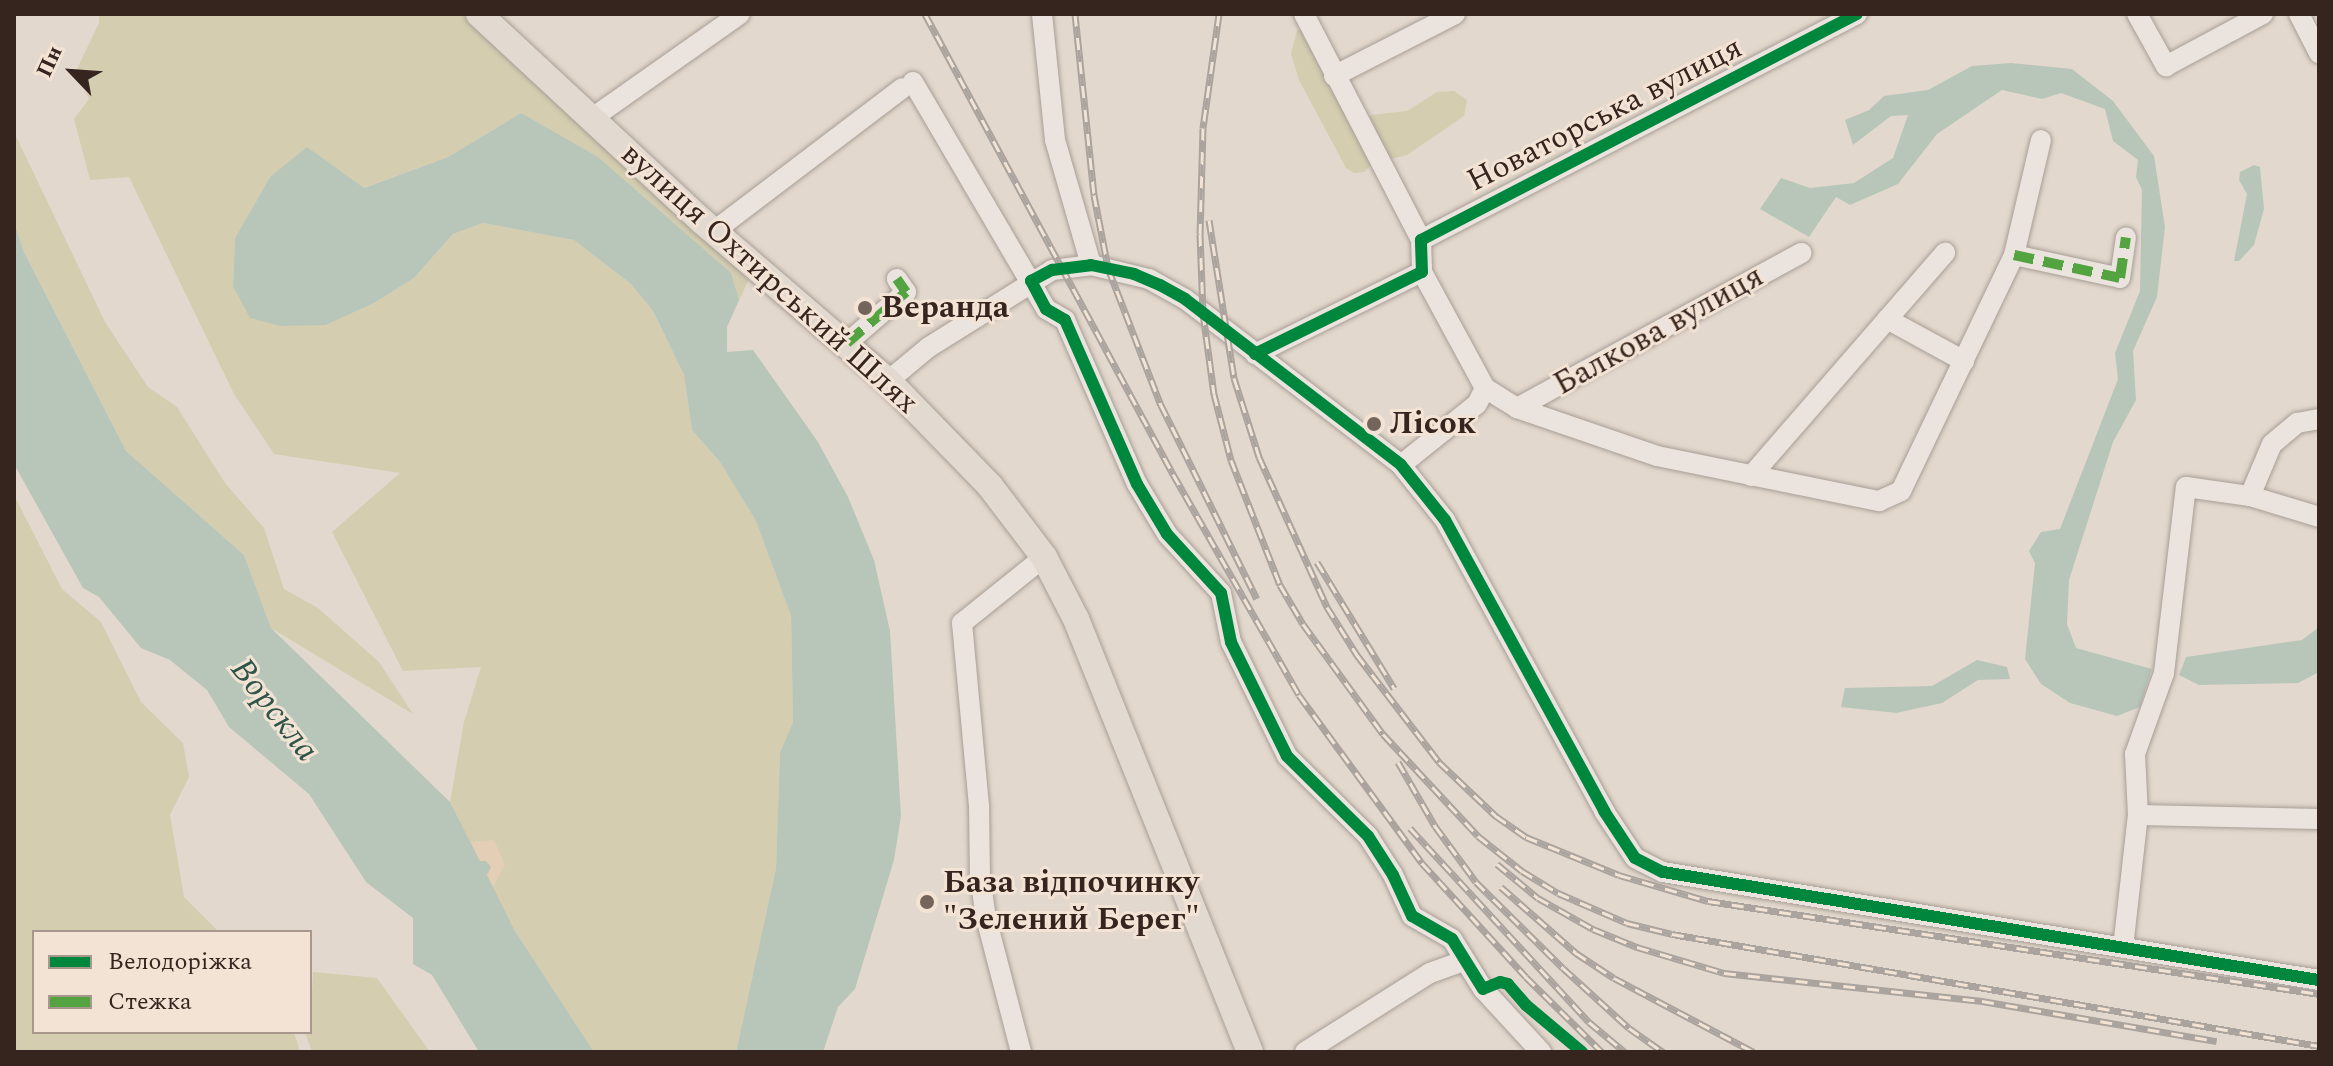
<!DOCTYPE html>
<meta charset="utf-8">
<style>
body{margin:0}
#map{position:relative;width:2333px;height:1066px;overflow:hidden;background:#e3d8cd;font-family:Spectral,serif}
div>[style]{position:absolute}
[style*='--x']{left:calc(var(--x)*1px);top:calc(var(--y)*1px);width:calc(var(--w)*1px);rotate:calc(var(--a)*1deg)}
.green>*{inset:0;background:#d4cdb0}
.sand>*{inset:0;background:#e4ceb6}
.water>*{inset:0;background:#b8c6ba}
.roads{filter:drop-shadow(0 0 2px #a89e96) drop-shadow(0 0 2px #a89e96)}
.minor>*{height:20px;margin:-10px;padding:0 10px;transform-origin:10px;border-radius:10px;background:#ebe4de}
.major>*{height:26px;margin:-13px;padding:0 13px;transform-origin:13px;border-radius:13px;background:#e2d9d0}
.rail>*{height:7px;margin-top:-3.5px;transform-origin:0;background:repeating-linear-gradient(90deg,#f3e3d4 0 12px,#aaa39e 0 24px);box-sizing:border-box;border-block:2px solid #aaa39e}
.quiet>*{height:10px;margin-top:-5px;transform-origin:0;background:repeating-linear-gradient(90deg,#53a341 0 20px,transparent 0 30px)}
.cycleway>*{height:12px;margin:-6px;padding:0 6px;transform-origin:6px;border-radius:6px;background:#00873e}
.dots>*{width:22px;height:22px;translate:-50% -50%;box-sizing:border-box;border:4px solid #f3e3d4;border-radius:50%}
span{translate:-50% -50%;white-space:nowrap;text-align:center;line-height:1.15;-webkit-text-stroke:6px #f3e3d4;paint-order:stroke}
.street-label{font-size:32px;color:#36251f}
.poi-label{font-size:32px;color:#36251f;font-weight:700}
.left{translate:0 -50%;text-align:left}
.water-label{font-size:34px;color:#2f544a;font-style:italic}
.frame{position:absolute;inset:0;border:16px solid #36251f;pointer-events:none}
.legend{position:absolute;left:32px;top:930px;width:280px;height:104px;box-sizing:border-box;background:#f3e3d4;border:2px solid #a7978c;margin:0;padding:10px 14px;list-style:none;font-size:24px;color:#36251f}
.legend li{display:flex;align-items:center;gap:16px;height:40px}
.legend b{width:40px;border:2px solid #a7978c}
.north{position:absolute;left:32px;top:32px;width:80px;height:80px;-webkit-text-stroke:6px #f3e3d4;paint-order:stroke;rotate:295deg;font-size:22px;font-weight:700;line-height:32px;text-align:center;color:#36251f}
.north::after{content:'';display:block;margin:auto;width:28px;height:36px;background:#36251f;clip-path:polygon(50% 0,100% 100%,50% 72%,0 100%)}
</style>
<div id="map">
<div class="green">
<div style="clip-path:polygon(99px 14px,462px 14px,749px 279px,727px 327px,739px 300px,521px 113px,448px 157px,363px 188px,270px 177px,235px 238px,233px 285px,326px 325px,374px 303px,414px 278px,453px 234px,483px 223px,574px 240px,631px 284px,653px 311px,684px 375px,692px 430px,720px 462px,756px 521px,791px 616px,793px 722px,780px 754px,776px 868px,736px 1052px,594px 1052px,515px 931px,450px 802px,464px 722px,481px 667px,403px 671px,332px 532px,400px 473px,274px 454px,234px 394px,129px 177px,90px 180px,74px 119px,89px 99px,76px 71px,99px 23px)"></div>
<div style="clip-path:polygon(1297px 30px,1309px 30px,1372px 157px,1371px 165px,1364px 172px,1354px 173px,1346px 168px,1299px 80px,1291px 54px)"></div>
<div style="clip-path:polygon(1454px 91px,1467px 100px,1464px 116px,1407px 155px,1391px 159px,1383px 155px,1369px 118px,1371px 115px,1407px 111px,1437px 92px)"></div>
<div style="clip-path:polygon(14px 132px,105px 322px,148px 387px,177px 407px,225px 483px,264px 528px,284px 589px,318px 608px,379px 662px,413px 714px,271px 628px,244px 555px,126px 451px,24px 252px,14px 222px)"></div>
<div style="clip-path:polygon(14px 495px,62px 589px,101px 622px,141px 702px,183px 743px,189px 777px,170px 815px,184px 897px,219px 932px,34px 932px,34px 1032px,294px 1032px,300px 1052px,14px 1052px)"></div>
<div style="clip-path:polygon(313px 972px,377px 978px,430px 1052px,312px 1052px,305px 1032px,310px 1032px)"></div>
</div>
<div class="sand">
<div style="clip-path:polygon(494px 840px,505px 865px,493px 887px,470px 842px)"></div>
</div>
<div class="water">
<div style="clip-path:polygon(2011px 63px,2072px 69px,2113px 101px,2154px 156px,2165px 227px,2157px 297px,2133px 351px,2136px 400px,2113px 442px,2069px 580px,2067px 624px,2076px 648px,2152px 669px,2140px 707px,2117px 716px,2070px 703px,2041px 684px,2025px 659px,2035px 563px,2029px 551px,2041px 532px,2060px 529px,2118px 379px,2115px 353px,2140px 291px,2142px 190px,2136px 177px,2138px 160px,2113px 141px,2105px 109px,2061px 93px,2042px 99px,2002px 90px,1937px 134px,1898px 184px,1850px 205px,1836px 197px,1809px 237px,1760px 209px,1781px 178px,1810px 188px,1854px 183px,1893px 158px,1908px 115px,1891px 116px,1853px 145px,1845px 120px,1869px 110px,1884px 96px,1928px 90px,1972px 66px)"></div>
<div style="clip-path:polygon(521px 113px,598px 157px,731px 273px,739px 300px,727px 327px,727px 352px,753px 350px,818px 442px,848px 497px,874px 560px,890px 631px,901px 816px,894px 860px,855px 989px,838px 1007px,823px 1052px,736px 1052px,776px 868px,780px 753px,793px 722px,791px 616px,756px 521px,720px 462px,692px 430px,684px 375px,653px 311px,631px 284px,574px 240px,483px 223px,453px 234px,414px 278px,374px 303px,326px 325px,280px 326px,250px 318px,233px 286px,235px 238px,270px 177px,307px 147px,364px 188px,448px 157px)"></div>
<div style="clip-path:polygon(2254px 165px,2260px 167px,2264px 209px,2254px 245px,2239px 261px,2234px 261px,2247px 194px,2239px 180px,2240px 172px)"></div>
<div style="clip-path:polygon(14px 222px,24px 252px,126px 451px,244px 555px,271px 628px,450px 802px,480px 861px,486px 861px,491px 867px,487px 875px,515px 931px,594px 1052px,479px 1052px,432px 975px,413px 964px,413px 918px,366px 882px,309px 794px,229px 727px,207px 690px,170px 660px,141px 648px,99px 597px,83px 588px,14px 464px)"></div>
<div style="clip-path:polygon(2319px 627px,2319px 672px,2298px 683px,2199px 685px,2179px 675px,2186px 657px,2302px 640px)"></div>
<div style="clip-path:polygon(1977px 660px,2007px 667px,2010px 679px,1978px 680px,1942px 703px,1896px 713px,1841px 707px,1845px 688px,1932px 686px)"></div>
</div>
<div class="roads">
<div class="minor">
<div style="--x:1042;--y:14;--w:127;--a:84.1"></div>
<div style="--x:1055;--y:140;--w:130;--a:73.9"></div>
<div style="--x:1304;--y:14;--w:254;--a:62.6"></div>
<div style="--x:1421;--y:240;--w:32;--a:88"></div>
<div style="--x:1422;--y:272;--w:132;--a:61.5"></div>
<div style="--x:1485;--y:388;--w:38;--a:32"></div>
<div style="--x:1517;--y:408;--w:148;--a:18.9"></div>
<div style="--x:1657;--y:456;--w:227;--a:11.5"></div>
<div style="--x:1879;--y:501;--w:24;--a:-24"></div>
<div style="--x:1901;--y:491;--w:262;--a:-64.4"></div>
<div style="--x:2014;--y:255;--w:118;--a:-76.8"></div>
<div style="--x:2137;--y:14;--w:60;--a:60.9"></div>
<div style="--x:2166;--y:66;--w:110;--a:-28.2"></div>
<div style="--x:2299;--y:14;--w:44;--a:62.9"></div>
<div style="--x:1334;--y:76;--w:136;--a:-27.1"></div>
<div style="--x:913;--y:82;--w:263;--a:59.6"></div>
<div style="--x:1046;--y:309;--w:22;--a:30"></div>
<div style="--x:1065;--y:320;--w:179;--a:66.3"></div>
<div style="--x:1137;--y:484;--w:58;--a:59"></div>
<div style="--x:1167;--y:534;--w:80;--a:47.5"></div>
<div style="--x:1221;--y:593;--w:50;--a:78.5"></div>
<div style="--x:1231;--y:642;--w:127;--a:63.8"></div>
<div style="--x:1287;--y:756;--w:114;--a:44.6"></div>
<div style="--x:1368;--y:836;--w:46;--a:57.3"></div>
<div style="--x:1393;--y:875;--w:45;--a:65.1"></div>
<div style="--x:1412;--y:916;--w:46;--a:29.9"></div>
<div style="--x:1452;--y:939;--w:59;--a:58.2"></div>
<div style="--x:1483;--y:989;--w:86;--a:47.4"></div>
<div style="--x:591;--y:119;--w:182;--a:-35.2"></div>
<div style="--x:713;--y:232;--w:238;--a:-37.2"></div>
<div style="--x:1421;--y:240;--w:491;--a:-27.4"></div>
<div style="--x:2014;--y:255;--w:108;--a:12.2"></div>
<div style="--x:2120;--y:278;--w:41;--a:-81.7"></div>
<div style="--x:1887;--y:319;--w:88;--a:28.6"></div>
<div style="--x:847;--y:343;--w:78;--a:-40.8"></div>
<div style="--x:906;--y:292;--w:16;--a:-125"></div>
<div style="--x:1255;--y:354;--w:186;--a:-26.2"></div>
<div style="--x:888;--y:381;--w:53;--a:-39.7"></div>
<div style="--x:929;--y:347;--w:145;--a:-32"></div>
<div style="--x:1052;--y:270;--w:39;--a:-7"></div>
<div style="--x:1091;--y:265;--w:60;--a:13.6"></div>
<div style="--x:1149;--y:279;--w:41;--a:29.1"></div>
<div style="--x:1185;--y:299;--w:272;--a:37.5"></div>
<div style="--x:1401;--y:465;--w:70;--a:51.3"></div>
<div style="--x:1445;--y:520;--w:332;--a:61.3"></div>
<div style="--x:1604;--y:811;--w:56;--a:56.6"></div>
<div style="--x:1635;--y:858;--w:31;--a:27"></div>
<div style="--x:1663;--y:872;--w:665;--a:9.35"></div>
<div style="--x:1517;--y:408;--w:324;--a:-28.6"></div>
<div style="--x:1401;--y:465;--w:97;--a:-38.8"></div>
<div style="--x:1477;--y:404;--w:18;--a:-63"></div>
<div style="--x:1751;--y:476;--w:296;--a:-49"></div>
<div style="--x:2250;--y:496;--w:56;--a:-67.1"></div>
<div style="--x:2272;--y:444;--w:33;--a:-40"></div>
<div style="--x:2297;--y:423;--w:22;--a:-10"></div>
<div style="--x:2138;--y:815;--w:181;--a:1.3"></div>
<div style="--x:2123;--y:948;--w:134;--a:-83.6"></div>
<div style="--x:2138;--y:815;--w:61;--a:-92.8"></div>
<div style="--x:2135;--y:754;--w:86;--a:-70.3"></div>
<div style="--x:2164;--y:673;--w:187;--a:-83.3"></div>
<div style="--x:2186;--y:487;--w:65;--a:8"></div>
<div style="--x:2250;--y:496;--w:72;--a:16.9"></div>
<div style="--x:1021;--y:1052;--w:138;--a:-104.6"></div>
<div style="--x:986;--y:918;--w:41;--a:-98.3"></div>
<div style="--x:980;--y:877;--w:71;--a:-90.8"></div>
<div style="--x:979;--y:806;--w:184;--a:-95.3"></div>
<div style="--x:962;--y:623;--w:105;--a:-38.8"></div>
<div style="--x:1305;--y:1052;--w:148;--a:-32.3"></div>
<div style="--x:1430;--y:973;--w:35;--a:-20"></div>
</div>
<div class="major">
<div style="--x:479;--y:14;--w:304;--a:42.9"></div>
<div style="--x:702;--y:221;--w:245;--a:40.7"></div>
<div style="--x:888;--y:381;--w:146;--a:45.8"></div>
<div style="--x:990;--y:486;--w:89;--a:52.7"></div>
<div style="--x:1044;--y:557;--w:70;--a:62.7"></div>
<div style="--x:1076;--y:619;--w:467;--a:68.1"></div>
</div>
</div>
<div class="rail">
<div style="--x:925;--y:14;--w:523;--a:61.67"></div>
<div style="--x:1173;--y:474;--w:254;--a:60.3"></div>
<div style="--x:1299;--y:695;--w:208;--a:53.8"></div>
<div style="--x:1422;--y:863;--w:154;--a:47.6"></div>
<div style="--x:1526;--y:977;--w:107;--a:44.6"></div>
<div style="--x:1075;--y:14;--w:182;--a:84"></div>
<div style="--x:1094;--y:195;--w:74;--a:79.1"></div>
<div style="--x:1108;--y:268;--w:147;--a:68.9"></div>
<div style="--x:1161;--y:405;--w:216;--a:63.7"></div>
<div style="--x:1219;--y:14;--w:115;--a:98"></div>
<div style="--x:1203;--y:128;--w:106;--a:91.6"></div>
<div style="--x:1200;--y:234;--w:79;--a:87.8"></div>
<div style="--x:1203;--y:313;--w:82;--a:82.3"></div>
<div style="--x:1214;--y:394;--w:68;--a:75.6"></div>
<div style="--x:1231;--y:460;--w:134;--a:68.6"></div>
<div style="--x:1280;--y:585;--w:45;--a:59.5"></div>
<div style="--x:1303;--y:624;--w:136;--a:54"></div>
<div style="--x:1383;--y:734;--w:139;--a:47"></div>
<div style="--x:1478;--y:836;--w:56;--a:38.5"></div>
<div style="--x:1522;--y:871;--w:42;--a:31.4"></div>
<div style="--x:1558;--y:893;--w:75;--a:23.5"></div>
<div style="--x:1627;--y:923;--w:46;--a:13.7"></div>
<div style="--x:1672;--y:934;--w:657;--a:9.82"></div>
<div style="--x:1209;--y:220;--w:160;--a:81"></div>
<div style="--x:1234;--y:378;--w:83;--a:72.4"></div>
<div style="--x:1259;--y:457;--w:165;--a:65.6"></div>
<div style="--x:1327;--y:607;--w:57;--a:58"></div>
<div style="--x:1357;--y:655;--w:135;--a:52.5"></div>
<div style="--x:1439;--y:762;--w:79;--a:43.5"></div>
<div style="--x:1496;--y:816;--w:37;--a:35"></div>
<div style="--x:1526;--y:837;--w:100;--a:22.2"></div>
<div style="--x:1619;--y:875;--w:93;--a:16.3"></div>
<div style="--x:1708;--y:901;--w:618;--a:8.65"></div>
<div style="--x:1317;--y:562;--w:148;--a:58.6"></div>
<div style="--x:1398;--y:762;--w:74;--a:60"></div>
<div style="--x:1435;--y:826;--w:69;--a:53.8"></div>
<div style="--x:1476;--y:882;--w:122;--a:44.7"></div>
<div style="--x:1563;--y:968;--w:89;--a:42.3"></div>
<div style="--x:1629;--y:1028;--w:42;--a:35.2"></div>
<div style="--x:1410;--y:828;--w:264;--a:47.3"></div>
<div style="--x:1589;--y:1022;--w:47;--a:39.8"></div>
<div style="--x:1497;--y:864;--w:53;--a:39.7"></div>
<div style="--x:1538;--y:898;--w:63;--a:29.4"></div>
<div style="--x:1593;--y:929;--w:48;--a:22.2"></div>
<div style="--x:1637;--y:947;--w:91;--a:16.6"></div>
<div style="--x:1724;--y:973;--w:260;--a:6.2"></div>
<div style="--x:1982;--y:1001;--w:238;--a:9.7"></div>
<div style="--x:1501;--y:887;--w:100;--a:41.3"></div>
<div style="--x:1576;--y:953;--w:45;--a:33.3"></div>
<div style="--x:1614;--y:978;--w:158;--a:27.9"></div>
</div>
<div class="quiet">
<div style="--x:2014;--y:255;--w:108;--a:12.2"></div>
<div style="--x:2120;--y:278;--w:41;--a:-81.7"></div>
<div style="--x:847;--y:343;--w:78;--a:-40.8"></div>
<div style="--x:906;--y:292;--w:16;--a:-125"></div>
</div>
<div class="cycleway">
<div style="--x:1255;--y:354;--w:186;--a:-26.2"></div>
<div style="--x:1422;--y:272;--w:32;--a:-92"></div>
<div style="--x:1421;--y:240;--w:491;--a:-27.4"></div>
<div style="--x:1582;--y:1052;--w:73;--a:-140"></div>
<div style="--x:1526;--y:1005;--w:28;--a:-131"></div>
<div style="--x:1508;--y:984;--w:8;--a:-166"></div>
<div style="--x:1500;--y:982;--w:18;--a:158"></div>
<div style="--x:1483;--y:989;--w:59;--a:-121.8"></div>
<div style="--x:1452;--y:939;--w:46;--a:-150.1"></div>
<div style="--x:1412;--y:916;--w:45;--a:-114.9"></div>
<div style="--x:1393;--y:875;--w:46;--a:-122.7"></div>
<div style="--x:1368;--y:836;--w:114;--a:-135.4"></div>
<div style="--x:1287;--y:756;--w:127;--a:-116.2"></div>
<div style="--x:1231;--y:642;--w:50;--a:-101.5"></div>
<div style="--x:1221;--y:593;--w:80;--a:-132.5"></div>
<div style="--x:1167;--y:534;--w:58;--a:-121"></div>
<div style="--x:1137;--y:484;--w:179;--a:-113.7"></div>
<div style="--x:1065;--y:320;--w:22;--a:-150"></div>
<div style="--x:1046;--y:309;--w:32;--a:-118"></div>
<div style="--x:1031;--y:281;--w:24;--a:-28"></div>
<div style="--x:1052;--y:270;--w:39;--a:-7"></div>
<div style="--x:1091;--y:265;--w:44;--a:11.8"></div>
<div style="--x:1134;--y:274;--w:28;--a:23"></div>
<div style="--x:1160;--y:285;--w:29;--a:29"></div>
<div style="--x:1185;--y:299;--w:272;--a:37.5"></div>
<div style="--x:1401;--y:465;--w:70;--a:51.3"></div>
<div style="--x:1445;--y:520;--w:332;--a:61.3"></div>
<div style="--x:1604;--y:811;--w:56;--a:56.6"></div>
<div style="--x:1635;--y:858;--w:31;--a:27"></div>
<div style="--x:1663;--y:872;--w:665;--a:9.35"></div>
</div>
<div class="dots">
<div style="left:865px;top:308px;background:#73645c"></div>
<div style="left:1374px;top:424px;background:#73645c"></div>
<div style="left:927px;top:902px;background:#73645c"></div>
</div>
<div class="street-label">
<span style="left:1605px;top:115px;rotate:-27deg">Новаторська вулиця</span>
<span style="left:769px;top:279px;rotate:42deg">вулиця Охтирський Шлях</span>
<span style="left:1659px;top:331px;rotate:-29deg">Балкова вулиця</span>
</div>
<div class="poi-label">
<span class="left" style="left:881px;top:308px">Веранда</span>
<span class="left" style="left:1390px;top:424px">Лісок</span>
<span class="left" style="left:943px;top:902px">База відпочинку<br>"Зелений Берег"</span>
</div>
<div class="water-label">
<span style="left:274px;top:710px;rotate:52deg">Ворскла</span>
</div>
<div class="frame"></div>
<ul class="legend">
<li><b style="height:10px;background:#00873e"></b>Велодоріжка</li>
<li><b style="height:10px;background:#53a341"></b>Стежка</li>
</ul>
<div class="north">Пн</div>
</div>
